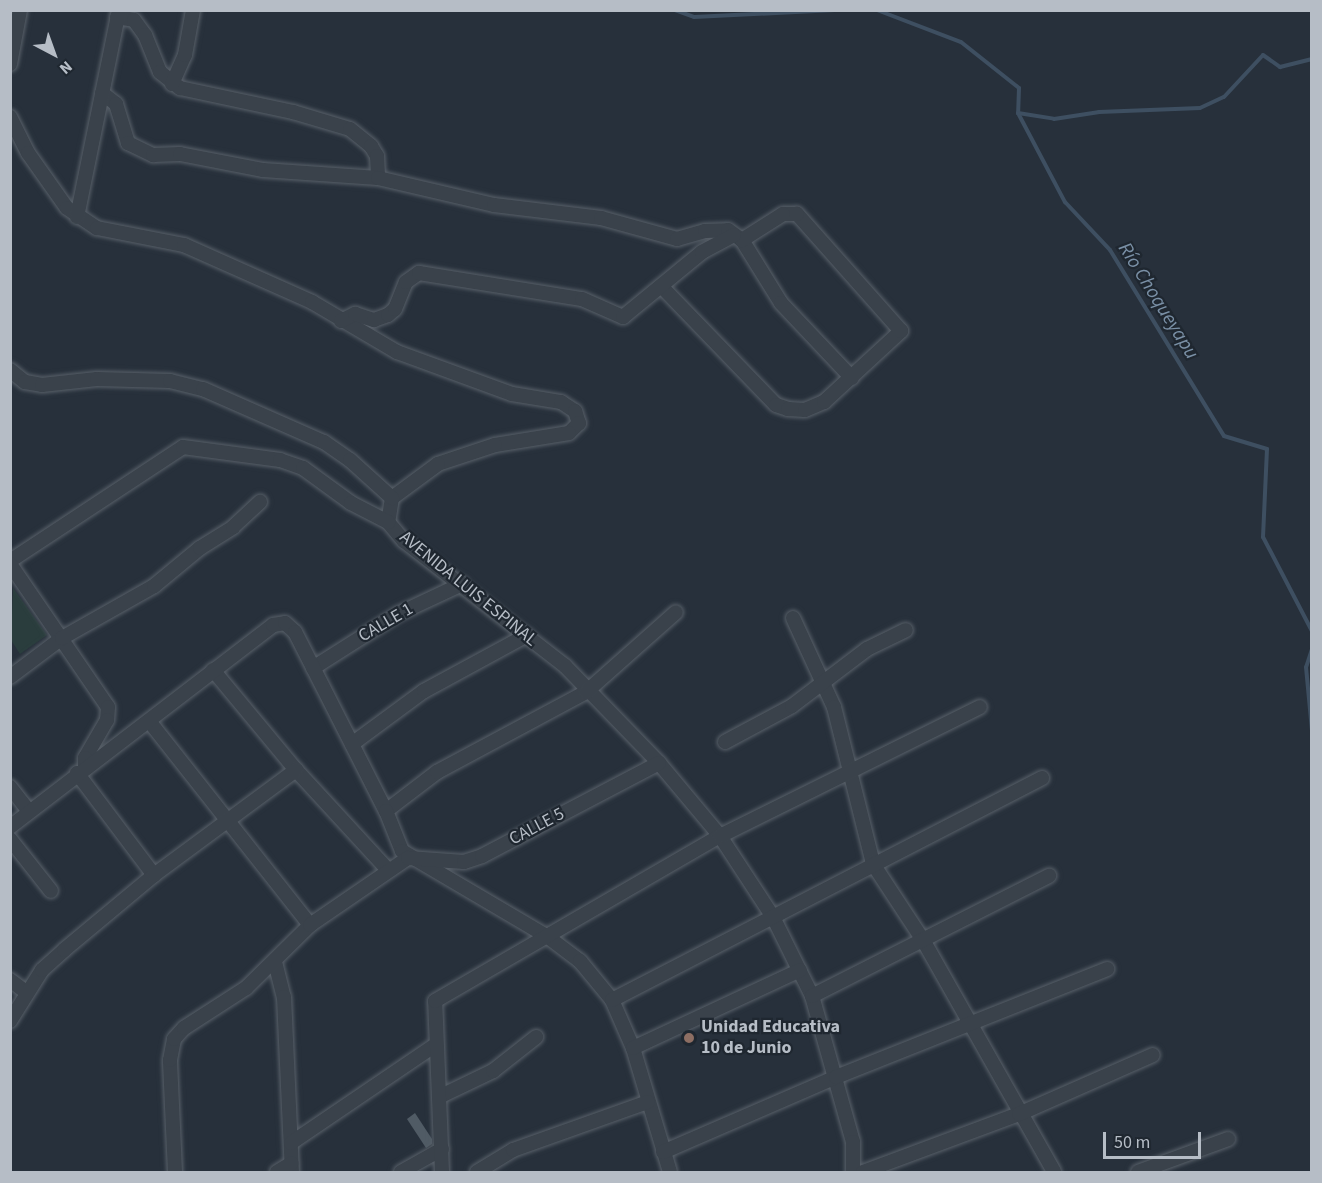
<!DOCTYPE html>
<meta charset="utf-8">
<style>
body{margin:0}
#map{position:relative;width:1322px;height:1183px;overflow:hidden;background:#27303b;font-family:"Source Sans 3",sans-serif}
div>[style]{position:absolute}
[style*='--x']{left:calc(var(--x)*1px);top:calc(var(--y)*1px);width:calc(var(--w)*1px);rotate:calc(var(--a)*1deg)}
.green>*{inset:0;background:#2a3d3d}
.stream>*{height:4px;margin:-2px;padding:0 2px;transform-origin:2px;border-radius:2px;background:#3e4f61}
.building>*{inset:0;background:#505b65}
.roads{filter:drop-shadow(0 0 2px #586069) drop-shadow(0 0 2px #586069)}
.minor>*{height:14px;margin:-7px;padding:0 7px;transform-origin:7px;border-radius:7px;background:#3a424b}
.dots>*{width:16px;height:16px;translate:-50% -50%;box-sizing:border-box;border:3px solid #1f2730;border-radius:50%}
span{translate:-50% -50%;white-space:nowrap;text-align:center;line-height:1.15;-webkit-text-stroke:4.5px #1f2730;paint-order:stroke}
.street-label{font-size:18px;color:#b6bdc6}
.poi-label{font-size:18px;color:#b6bdc6;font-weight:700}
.left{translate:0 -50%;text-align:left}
.water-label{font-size:20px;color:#7a90a6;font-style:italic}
.frame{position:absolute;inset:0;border:12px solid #b6bdc6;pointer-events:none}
.north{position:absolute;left:24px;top:24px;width:60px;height:60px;-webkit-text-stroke:4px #1f2730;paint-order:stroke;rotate:139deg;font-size:16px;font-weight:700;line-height:24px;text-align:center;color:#b6bdc6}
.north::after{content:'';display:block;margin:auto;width:21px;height:27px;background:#b6bdc6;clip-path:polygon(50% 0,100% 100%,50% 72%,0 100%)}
.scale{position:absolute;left:1103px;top:1132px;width:98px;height:27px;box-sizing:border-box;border:3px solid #b6bdc6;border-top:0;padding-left:8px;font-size:18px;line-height:21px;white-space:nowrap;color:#b6bdc6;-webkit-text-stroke:4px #1f2730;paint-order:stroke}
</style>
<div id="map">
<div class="green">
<div style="clip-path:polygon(13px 588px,47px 635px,20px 654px,11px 640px)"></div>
</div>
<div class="stream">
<div style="--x:675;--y:10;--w:20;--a:20"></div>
<div style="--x:694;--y:17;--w:141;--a:-2.8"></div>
<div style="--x:877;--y:10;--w:90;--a:20.9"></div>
<div style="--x:961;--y:42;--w:74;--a:38.4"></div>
<div style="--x:1019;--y:88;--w:25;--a:92"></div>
<div style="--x:1018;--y:113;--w:101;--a:62.2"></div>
<div style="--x:1065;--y:202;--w:66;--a:46.8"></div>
<div style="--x:1110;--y:250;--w:218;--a:58.5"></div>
<div style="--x:1224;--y:436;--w:45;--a:16.8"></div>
<div style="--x:1267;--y:449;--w:88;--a:92.6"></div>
<div style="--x:1263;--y:537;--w:106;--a:62.5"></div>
<div style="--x:1018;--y:113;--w:36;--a:9"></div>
<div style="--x:1054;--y:119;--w:46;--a:-8.8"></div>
<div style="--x:1099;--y:112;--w:101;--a:-2.3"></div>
<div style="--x:1200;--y:108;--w:26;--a:-25"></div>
<div style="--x:1224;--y:97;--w:57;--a:-47.1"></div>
<div style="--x:1263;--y:55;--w:21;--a:35"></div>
<div style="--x:1280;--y:67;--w:33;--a:-14"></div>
<div style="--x:1312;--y:649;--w:19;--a:108"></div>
<div style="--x:1306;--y:667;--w:64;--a:84.6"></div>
</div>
<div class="building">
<div style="clip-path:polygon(415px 1113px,432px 1139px,432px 1144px,426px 1148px,407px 1119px)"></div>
</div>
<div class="roads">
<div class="minor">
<div style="--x:117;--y:17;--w:17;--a:10"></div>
<div style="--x:134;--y:20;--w:19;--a:54"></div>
<div style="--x:145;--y:35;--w:40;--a:68"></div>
<div style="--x:160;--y:72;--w:26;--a:39"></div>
<div style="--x:180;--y:88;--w:116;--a:12"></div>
<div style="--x:293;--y:112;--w:59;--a:16.6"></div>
<div style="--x:350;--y:129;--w:27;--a:39"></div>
<div style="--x:371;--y:146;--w:12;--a:59"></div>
<div style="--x:377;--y:156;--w:22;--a:87"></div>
<div style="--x:10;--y:64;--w:55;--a:-79.5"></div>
<div style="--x:172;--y:84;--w:32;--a:-66"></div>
<div style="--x:185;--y:55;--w:46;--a:-79.9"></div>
<div style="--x:102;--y:93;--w:18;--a:38"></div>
<div style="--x:116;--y:104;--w:41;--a:72.9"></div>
<div style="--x:128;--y:143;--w:28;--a:26"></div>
<div style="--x:153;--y:155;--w:27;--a:-2"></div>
<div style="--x:180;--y:154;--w:85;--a:10.9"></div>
<div style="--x:263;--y:170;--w:115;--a:4"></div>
<div style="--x:378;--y:178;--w:119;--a:13.1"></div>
<div style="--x:494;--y:205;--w:108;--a:6.9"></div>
<div style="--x:601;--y:218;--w:79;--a:15.4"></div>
<div style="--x:677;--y:239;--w:29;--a:-16"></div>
<div style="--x:705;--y:231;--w:23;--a:-2"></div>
<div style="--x:728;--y:230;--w:17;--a:36"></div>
<div style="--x:742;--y:240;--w:74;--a:58.2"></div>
<div style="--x:781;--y:303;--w:103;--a:46.6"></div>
<div style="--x:10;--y:117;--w:40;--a:63.4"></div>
<div style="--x:28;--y:153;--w:67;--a:54.7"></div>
<div style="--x:67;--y:208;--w:36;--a:34"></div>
<div style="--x:97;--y:228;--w:89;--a:11.1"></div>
<div style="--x:184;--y:245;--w:140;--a:24"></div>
<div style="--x:312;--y:302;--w:99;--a:30.5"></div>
<div style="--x:397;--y:352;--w:122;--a:20.1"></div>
<div style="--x:512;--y:394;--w:50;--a:9.3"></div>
<div style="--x:561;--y:402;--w:17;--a:33"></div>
<div style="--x:575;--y:411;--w:13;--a:72"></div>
<div style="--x:579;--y:423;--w:14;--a:135"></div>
<div style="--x:569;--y:433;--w:75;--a:170.8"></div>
<div style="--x:495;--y:445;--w:60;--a:161.6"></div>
<div style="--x:438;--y:464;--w:57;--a:143.5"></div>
<div style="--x:392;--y:498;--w:24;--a:99"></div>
<div style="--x:388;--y:522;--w:25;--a:50"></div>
<div style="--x:404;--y:541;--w:204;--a:37.8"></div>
<div style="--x:565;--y:666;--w:135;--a:45.9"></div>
<div style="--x:659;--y:763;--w:95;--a:50.1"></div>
<div style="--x:720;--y:836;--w:97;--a:56.8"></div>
<div style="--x:773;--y:917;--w:88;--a:63.7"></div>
<div style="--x:812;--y:996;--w:152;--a:74.3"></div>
<div style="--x:853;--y:1142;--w:30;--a:90"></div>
<div style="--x:77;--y:217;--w:211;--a:-78.5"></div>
<div style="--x:661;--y:286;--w:165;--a:46"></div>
<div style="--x:776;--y:405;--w:13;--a:18"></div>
<div style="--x:788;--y:409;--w:17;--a:3"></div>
<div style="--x:805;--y:410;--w:21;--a:-23"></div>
<div style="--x:824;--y:402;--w:105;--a:-42.7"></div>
<div style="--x:901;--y:331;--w:157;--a:-131.6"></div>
<div style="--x:797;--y:214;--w:14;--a:180"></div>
<div style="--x:783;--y:214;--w:49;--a:147.6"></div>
<div style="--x:341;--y:321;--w:16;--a:-27"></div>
<div style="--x:355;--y:314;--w:20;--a:18"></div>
<div style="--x:374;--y:320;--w:15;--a:-20"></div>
<div style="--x:388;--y:315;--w:9;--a:-41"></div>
<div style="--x:395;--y:309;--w:29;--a:-68"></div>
<div style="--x:406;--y:282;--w:16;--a:-35"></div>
<div style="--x:419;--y:273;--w:165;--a:9.1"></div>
<div style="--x:582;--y:299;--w:45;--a:23.7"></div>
<div style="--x:623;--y:317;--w:102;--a:-39.4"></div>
<div style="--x:702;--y:252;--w:36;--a:-28"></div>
<div style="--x:10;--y:370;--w:19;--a:39"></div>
<div style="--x:25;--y:382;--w:17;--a:10"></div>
<div style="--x:42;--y:385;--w:55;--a:-6.2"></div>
<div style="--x:97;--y:379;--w:73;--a:1.6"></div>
<div style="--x:170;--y:381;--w:34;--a:14"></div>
<div style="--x:203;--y:389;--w:132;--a:23.7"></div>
<div style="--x:324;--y:442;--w:32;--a:35"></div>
<div style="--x:350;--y:460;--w:57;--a:42.1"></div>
<div style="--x:10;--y:561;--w:207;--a:-33.4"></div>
<div style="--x:183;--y:447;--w:98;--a:7.6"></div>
<div style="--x:280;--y:460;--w:24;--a:19"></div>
<div style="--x:303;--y:468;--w:59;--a:36.1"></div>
<div style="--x:351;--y:503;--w:42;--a:27.2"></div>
<div style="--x:10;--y:564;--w:173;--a:55.6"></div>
<div style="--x:108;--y:707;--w:13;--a:94"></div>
<div style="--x:107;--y:720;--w:44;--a:120.1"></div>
<div style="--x:85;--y:758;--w:10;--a:90"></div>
<div style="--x:793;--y:618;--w:98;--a:65.3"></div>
<div style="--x:834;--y:707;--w:162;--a:76"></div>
<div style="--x:873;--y:864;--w:91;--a:56.7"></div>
<div style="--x:923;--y:940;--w:266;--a:60.5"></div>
<div style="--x:313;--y:668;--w:101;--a:-32.4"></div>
<div style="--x:398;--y:614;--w:71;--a:-25.1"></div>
<div style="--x:213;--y:670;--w:130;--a:50.3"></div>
<div style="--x:296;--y:770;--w:136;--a:47.4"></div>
<div style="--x:10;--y:677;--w:65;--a:-36.9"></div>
<div style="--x:62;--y:638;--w:106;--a:-29.5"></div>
<div style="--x:154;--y:586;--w:60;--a:-39.6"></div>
<div style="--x:200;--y:548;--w:39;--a:-32"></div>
<div style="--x:233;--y:527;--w:37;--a:-43"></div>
<div style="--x:149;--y:721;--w:260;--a:51.7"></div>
<div style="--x:725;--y:742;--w:76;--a:-28.2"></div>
<div style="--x:792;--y:706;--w:94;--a:-37.2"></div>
<div style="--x:867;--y:649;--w:43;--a:-26"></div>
<div style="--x:352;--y:744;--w:89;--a:-36.4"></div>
<div style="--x:424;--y:691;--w:117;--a:-28.5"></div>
<div style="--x:77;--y:773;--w:128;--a:53"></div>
<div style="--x:10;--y:787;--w:31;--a:52"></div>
<div style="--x:386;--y:811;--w:64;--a:-37.4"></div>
<div style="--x:437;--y:772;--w:169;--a:-28.2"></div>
<div style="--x:586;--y:692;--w:120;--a:-41.6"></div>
<div style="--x:10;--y:827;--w:332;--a:-37.5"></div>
<div style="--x:273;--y:625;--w:12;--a:-9"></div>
<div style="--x:285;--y:623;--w:13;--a:42"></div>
<div style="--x:295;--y:632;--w:201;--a:63.1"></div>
<div style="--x:386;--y:811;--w:43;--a:68.2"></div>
<div style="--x:402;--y:851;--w:169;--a:30.5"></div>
<div style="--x:548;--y:937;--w:40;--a:37"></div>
<div style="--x:580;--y:961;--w:50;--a:50.6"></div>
<div style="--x:612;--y:1000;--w:52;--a:66.4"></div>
<div style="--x:633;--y:1048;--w:129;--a:73.4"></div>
<div style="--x:10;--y:839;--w:66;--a:51.7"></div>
<div style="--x:275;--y:962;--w:36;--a:76"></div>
<div style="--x:284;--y:997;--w:175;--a:87.4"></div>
<div style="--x:10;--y:980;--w:21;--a:37"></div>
<div style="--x:812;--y:996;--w:266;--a:-26.9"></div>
<div style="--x:612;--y:1000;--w:484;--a:-27.3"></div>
<div style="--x:10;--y:1021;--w:60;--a:-57.9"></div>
<div style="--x:42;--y:970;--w:30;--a:-42"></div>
<div style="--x:64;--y:950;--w:117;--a:-39.8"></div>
<div style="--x:154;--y:875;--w:177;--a:-36.5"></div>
<div style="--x:633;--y:1048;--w:184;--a:-25"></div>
<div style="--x:441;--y:1096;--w:58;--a:-25.7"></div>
<div style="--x:493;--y:1071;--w:55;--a:-38.3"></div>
<div style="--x:291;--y:1143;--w:174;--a:-34.2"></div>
<div style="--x:663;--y:1152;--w:189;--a:-23.4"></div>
<div style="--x:836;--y:1077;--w:292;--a:-21.7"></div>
<div style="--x:175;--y:1172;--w:112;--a:-92.6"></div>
<div style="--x:170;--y:1060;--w:21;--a:-79"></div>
<div style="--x:174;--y:1039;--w:15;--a:-48"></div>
<div style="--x:184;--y:1028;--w:74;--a:-32.8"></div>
<div style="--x:246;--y:988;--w:90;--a:-44.5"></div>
<div style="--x:310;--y:925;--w:119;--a:-34.4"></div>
<div style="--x:408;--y:858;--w:56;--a:4.1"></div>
<div style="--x:464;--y:862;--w:19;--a:-18"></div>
<div style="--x:482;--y:856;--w:200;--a:-27.7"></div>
<div style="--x:277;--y:1172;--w:17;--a:-31"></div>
<div style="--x:401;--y:1172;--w:47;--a:-29.3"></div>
<div style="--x:442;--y:1172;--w:171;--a:-92.3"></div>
<div style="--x:435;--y:1001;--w:329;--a:-30.1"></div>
<div style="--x:720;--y:836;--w:290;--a:-26.4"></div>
<div style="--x:477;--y:1172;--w:42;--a:-31.4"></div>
<div style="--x:513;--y:1150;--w:143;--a:-19.6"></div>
<div style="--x:863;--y:1172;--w:166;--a:-20.4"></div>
<div style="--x:1019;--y:1114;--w:146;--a:-23.8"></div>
<div style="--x:1138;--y:1172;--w:96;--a:-20.1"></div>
</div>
</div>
<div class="dots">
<div style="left:689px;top:1038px;background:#8d6e63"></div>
</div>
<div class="street-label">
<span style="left:468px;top:589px;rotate:39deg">AVENIDA LUIS ESPINAL</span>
<span style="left:386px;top:623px;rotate:-30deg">CALLE 1</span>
<span style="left:537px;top:827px;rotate:-28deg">CALLE 5</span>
</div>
<div class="poi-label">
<span class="left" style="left:701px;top:1038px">Unidad Educativa<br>10 de Junio</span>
</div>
<div class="water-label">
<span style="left:1158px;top:301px;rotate:58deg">Río Choqueyapu</span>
</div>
<div class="frame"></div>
<div class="north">N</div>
<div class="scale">50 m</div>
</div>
